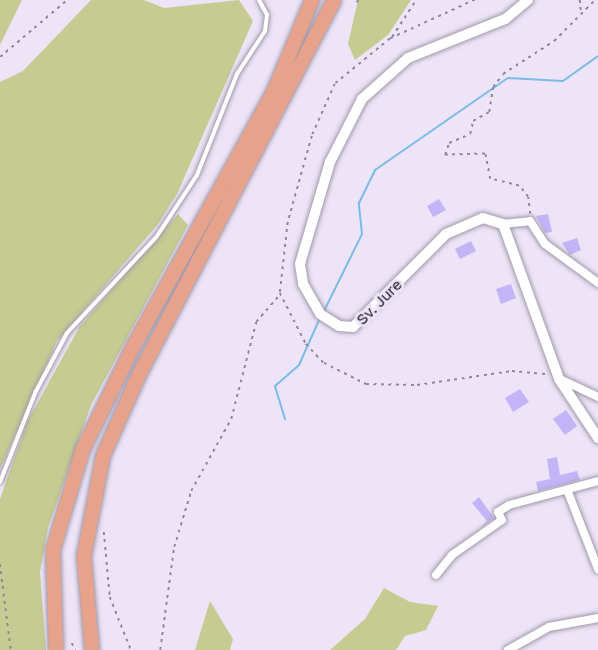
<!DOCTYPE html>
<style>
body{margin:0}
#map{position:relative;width:598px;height:650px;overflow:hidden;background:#ede4f7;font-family:"Golos Text",sans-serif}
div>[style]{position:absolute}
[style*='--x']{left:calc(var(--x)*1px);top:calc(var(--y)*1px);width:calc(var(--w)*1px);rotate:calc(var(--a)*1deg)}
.green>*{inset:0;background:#c6cb91}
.stream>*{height:2px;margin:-1px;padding:0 1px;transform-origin:1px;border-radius:1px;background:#7abbe9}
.building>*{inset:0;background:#c1b5f8}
.path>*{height:1.5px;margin-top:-0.75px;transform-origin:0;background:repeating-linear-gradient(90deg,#908a97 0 3px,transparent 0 7.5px)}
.roads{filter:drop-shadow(0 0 2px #a098a9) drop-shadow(0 0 2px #a098a9)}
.service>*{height:4px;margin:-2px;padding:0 2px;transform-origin:2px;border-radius:2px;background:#fff}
.minor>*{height:8px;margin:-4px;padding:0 4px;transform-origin:4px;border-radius:4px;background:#fff}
.tertiary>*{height:10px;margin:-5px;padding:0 5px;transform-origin:5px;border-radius:5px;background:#fff}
.trunk>*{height:14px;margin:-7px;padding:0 7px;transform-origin:7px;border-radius:7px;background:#e6a28a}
span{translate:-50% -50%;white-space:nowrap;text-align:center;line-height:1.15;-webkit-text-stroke:6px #ede4f7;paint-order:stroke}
.street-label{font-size:15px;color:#211e24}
</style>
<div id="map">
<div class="green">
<div style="clip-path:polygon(0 0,22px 0,0 45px)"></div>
<div style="clip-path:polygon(91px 0,144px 0,164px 8px,239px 0,253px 21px,177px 194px,158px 224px,57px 341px,0 469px,0 82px,23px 71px)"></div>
<div style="clip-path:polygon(358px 0,411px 0,388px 35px,355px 60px,348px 44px)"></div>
<div style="clip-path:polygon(178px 214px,188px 225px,91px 405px,48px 528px,40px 572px,46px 650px,0 650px,0 499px,27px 422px,80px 326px)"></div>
<div style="clip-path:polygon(384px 588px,410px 602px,438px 606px,426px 630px,405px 636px,396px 650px,330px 650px,365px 619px)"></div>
<div style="clip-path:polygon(210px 601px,233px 639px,230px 650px,195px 650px)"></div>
</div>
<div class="stream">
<div style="--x:324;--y:311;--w:86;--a:-63.7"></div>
<div style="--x:362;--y:234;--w:31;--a:-96"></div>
<div style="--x:359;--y:203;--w:37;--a:-64"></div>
<div style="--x:375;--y:170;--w:162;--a:-34.7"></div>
<div style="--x:508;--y:78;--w:55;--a:3.1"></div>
<div style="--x:563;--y:81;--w:43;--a:-35.5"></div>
<div style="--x:285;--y:419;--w:34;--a:-107"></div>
<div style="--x:275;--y:386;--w:32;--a:-41"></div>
<div style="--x:299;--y:365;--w:51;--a:-65.9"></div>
</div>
<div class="building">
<div style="clip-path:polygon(439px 199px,446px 210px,433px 217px,427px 206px)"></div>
<div style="clip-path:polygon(548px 214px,552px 232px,545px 233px,536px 216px)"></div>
<div style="clip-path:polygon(577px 238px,581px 250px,570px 255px,562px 243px)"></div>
<div style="clip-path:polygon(471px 241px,476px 251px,460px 259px,455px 249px)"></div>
<div style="clip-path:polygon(511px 284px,516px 298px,501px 304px,496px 289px)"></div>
<div style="clip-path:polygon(520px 389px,529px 402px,513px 412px,505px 398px)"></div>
<div style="clip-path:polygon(566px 410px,577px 426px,565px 435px,553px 419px)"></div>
<div style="clip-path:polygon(557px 457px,560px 475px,577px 471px,580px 480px,538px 491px,536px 482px,550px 479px,547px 459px)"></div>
<div style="clip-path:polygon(479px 497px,494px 518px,481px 527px,487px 521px,472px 503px)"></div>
</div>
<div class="path">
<div style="--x:475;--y:0;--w:94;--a:155.4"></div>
<div style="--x:390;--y:39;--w:71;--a:140.7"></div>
<div style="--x:335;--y:84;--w:57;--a:113.9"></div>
<div style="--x:312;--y:136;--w:89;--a:105.6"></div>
<div style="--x:288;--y:222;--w:71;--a:96.4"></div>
<div style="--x:280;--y:293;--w:57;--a:63"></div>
<div style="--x:306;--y:344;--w:26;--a:47"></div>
<div style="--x:324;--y:363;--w:47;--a:26.6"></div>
<div style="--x:366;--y:384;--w:51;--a:1.1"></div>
<div style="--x:417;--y:385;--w:96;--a:-8.4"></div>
<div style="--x:512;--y:371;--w:36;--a:5"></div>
<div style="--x:580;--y:0;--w:11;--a:85"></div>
<div style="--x:356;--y:2;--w:4;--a:-27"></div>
<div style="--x:392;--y:37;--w:44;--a:-57"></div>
<div style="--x:0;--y:57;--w:88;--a:-40.4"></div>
<div style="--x:530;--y:214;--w:17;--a:-97"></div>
<div style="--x:528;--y:197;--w:14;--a:-129"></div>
<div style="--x:519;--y:186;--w:30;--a:-166"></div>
<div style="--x:490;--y:179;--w:25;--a:-101"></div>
<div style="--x:485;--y:154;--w:40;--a:178.6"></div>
<div style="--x:445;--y:155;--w:13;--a:-72"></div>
<div style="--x:449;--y:143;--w:23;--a:-23"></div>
<div style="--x:470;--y:134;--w:13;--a:-77"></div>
<div style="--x:473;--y:121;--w:18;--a:-29"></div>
<div style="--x:489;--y:112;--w:25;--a:-81"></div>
<div style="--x:493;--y:87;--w:16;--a:-52"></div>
<div style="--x:503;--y:74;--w:61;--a:-32.9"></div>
<div style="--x:554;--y:41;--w:58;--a:-45"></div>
<div style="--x:104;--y:532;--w:65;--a:84.7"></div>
<div style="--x:110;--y:597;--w:57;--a:68.4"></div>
<div style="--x:0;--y:564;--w:87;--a:82.7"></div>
<div style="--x:72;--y:643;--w:8;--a:67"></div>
<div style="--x:160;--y:650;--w:104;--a:-82.3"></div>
<div style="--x:174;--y:547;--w:59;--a:-73.1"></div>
<div style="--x:191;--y:491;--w:82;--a:-60.9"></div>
<div style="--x:231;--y:419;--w:100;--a:-75.5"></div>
<div style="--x:256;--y:322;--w:37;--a:-49"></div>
</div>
<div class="roads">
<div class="service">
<div style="--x:0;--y:482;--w:96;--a:-68.5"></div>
<div style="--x:35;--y:393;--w:68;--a:-61.9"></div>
<div style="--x:67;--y:333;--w:132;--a:-47.1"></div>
<div style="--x:157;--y:236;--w:73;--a:-56.7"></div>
<div style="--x:197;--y:175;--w:109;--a:-68.4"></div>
<div style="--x:237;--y:74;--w:51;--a:-56.9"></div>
<div style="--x:265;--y:31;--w:16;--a:-83"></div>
<div style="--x:267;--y:15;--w:17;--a:-118"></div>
</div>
<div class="minor">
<div style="--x:503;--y:224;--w:27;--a:-6"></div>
<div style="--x:530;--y:221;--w:27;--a:57"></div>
<div style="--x:545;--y:244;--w:66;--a:36.3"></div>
<div style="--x:560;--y:379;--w:42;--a:25.3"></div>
<div style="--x:568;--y:492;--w:83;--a:68.7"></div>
<div style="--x:436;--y:575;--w:26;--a:-51"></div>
<div style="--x:452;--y:555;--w:61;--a:-35"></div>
<div style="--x:502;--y:520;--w:9;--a:-117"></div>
<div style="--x:498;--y:512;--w:13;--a:-32"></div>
<div style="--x:509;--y:505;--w:92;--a:-15.1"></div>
<div style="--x:508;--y:650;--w:47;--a:-29.3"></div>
<div style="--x:549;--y:627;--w:50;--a:-10.4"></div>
</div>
<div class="tertiary">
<div style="--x:528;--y:0;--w:30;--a:140"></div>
<div style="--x:505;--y:19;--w:105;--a:158.1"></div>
<div style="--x:408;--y:58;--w:62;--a:138.3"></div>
<div style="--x:362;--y:99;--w:71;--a:116.9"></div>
<div style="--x:330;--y:162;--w:106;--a:106.4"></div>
<div style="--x:300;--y:264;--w:20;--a:81"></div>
<div style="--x:303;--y:284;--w:34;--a:60"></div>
<div style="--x:320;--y:314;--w:22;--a:32"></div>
<div style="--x:339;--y:326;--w:14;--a:4"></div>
<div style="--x:353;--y:327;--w:132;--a:-45"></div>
<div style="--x:446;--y:234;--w:40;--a:-23.4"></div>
<div style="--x:483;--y:218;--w:21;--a:17"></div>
<div style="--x:503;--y:224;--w:165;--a:70.1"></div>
<div style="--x:559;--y:379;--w:71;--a:56.5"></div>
</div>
<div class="trunk">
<div style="--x:56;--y:650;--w:100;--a:-91.7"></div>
<div style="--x:53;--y:550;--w:105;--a:-73.5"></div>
<div style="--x:83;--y:449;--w:116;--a:-63.9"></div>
<div style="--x:134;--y:345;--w:290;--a:-61.1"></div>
<div style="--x:274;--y:91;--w:99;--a:-67.3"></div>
<div style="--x:92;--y:650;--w:94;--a:-94.9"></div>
<div style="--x:84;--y:556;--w:102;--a:-79.2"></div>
<div style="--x:103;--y:456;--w:91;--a:-66"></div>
<div style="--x:140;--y:373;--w:420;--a:-62.5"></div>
</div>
</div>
<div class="street-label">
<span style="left:379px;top:302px;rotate:-45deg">Sv. Jure</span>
</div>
</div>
